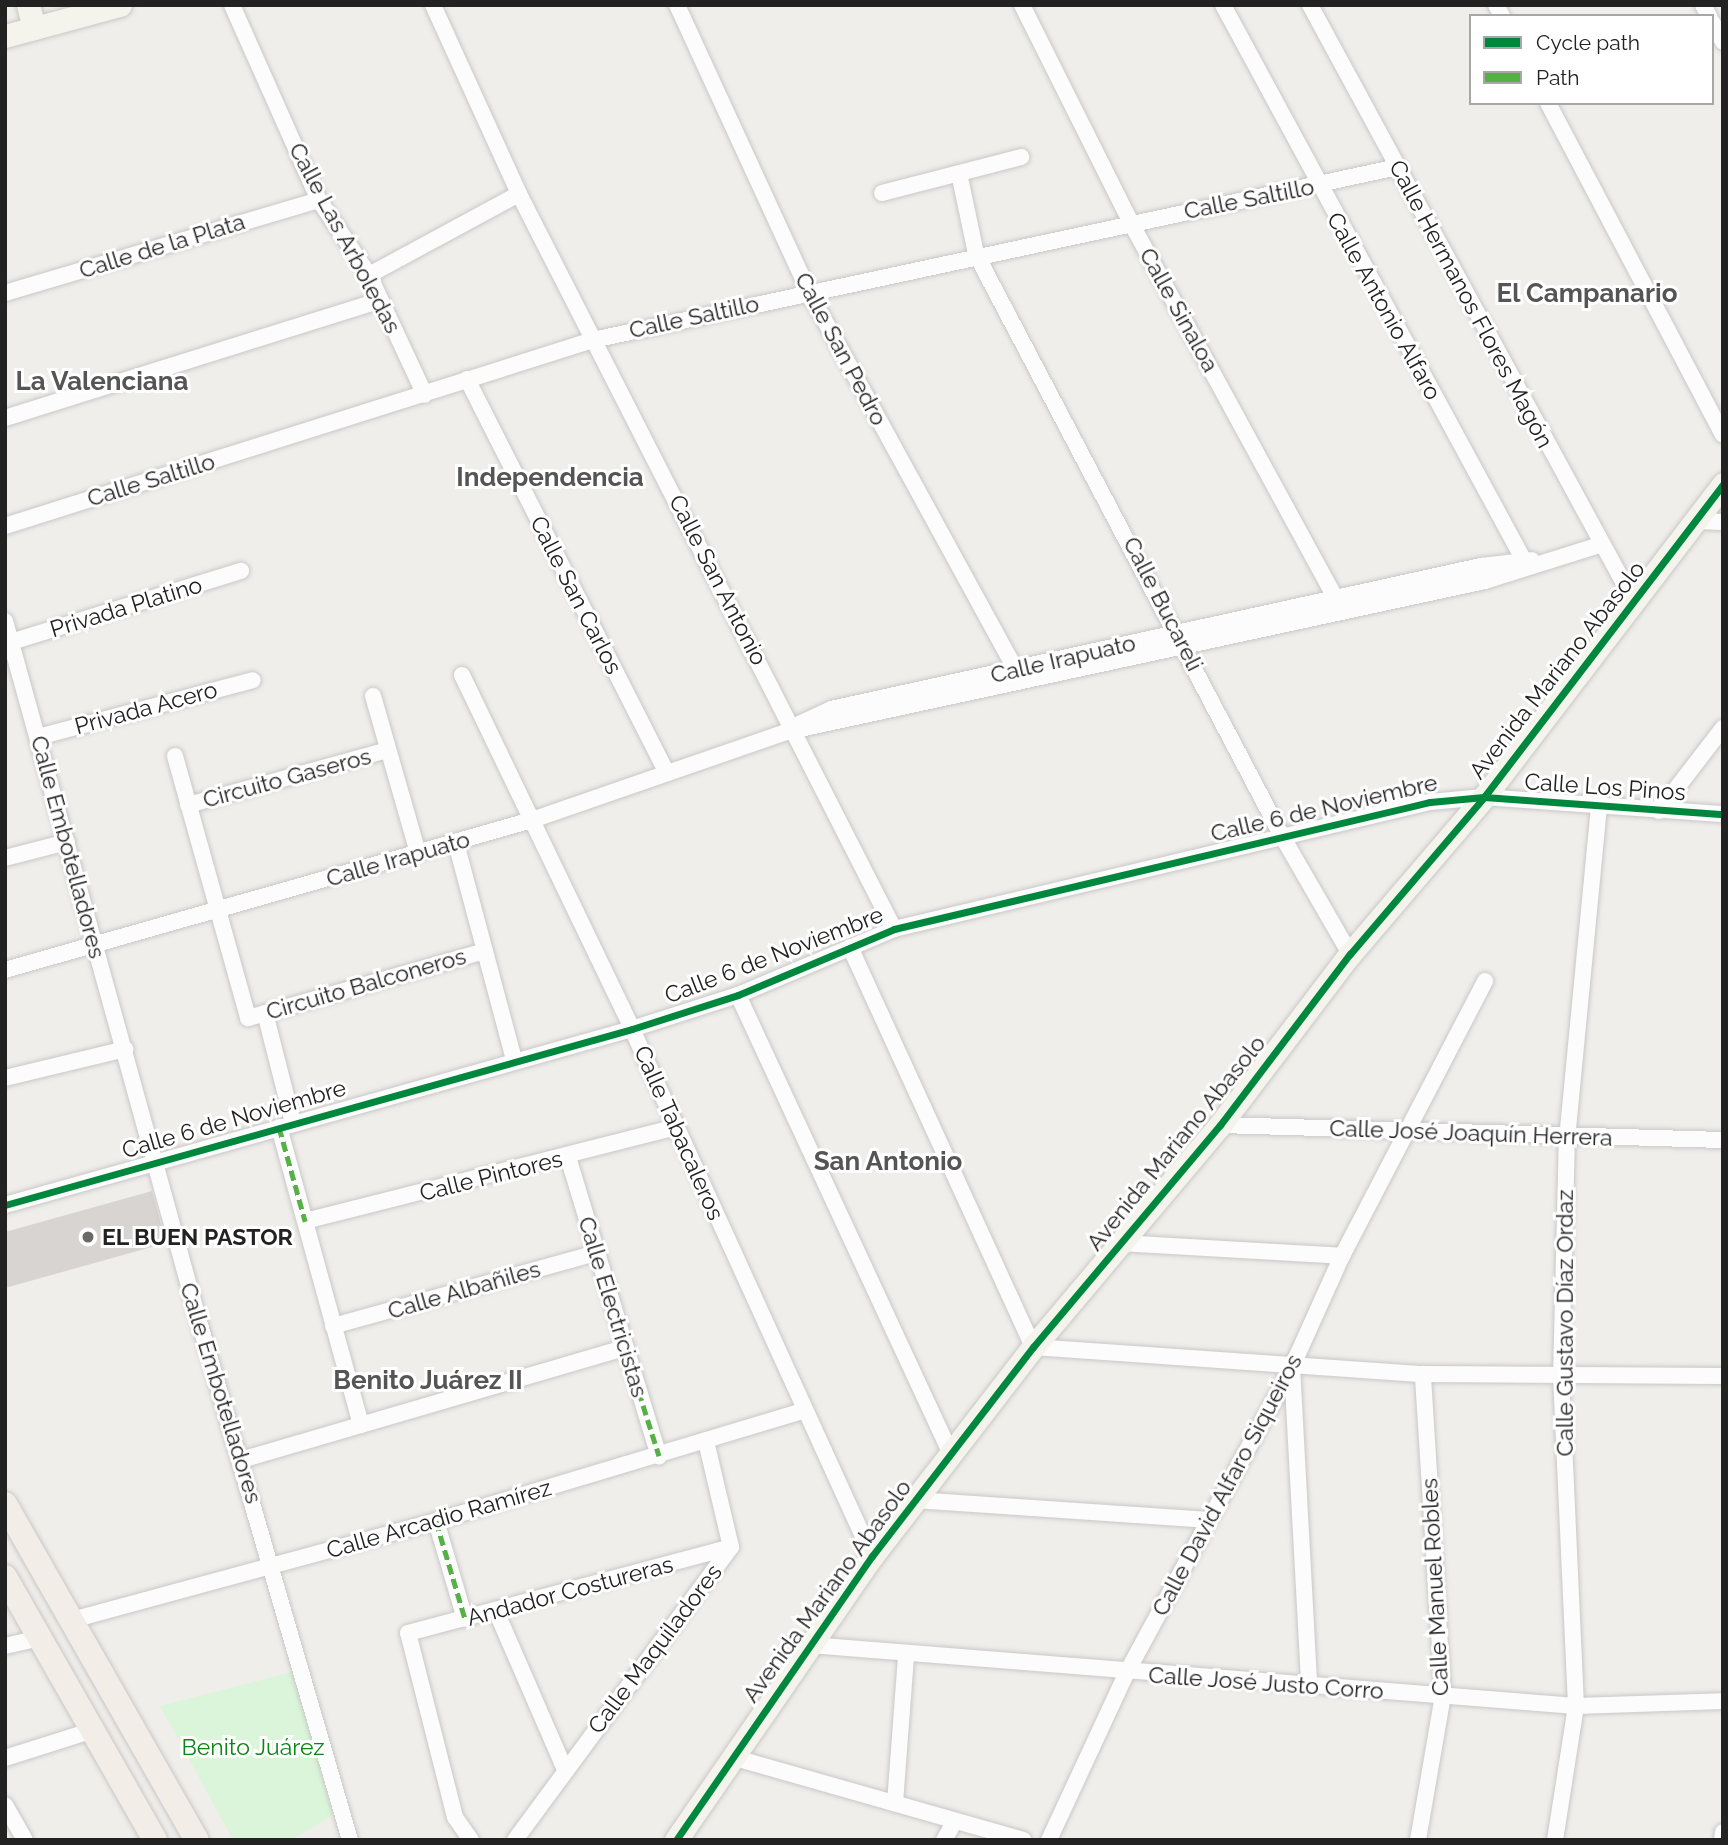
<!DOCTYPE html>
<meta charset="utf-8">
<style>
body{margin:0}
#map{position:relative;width:1728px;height:1845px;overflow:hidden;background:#f0eeeb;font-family:Raleway,sans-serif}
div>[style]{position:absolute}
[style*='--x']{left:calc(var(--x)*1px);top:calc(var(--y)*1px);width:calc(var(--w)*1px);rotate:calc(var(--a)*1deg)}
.park>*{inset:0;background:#daf5da}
.building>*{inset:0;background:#d7d4d2}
.roads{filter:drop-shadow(0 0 2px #c9c8c7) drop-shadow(0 0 2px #c9c8c7)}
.street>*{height:16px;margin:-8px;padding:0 8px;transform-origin:8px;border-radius:8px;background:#fdfcfc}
.secondary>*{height:23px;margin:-11.5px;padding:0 11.5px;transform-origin:11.5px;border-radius:11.5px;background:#f4f4ed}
.primary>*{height:24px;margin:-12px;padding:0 12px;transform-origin:12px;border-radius:12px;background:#f3ede7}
.quiet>*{height:5px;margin-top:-2.5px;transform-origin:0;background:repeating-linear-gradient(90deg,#55b145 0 10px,transparent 0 15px)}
.cycleway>*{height:7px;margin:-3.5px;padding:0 3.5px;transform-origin:3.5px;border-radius:3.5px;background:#00873e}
.dots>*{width:19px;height:19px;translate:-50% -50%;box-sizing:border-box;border:4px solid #fff;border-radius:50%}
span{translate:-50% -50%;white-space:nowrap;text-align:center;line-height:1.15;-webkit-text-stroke:6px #fff;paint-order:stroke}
.street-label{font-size:23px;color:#222}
.poi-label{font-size:23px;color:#222;font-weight:700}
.left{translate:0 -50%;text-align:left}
.park-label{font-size:23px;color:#0c8416}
.quarter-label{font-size:26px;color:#555;font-weight:700}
.frame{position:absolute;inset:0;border:7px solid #222;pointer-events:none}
.legend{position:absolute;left:1469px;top:14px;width:245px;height:91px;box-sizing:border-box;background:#fff;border:2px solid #a7a7a7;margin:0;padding:9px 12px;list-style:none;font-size:21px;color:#222}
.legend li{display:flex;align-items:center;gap:14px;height:35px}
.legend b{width:35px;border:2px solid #a7a7a7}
</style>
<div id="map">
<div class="park">
<div style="clip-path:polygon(296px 1671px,338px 1812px,292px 1840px,233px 1840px,160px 1706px)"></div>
</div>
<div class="building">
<div style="clip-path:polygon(152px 1191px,166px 1243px,5px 1288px,5px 1232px)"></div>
</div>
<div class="roads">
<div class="street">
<div style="--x:232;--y:5;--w:214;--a:66"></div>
<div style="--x:319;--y:200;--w:90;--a:56.3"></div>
<div style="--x:369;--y:275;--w:132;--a:65"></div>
<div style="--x:433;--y:5;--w:208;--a:65.5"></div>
<div style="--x:519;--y:194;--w:825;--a:62.97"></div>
<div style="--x:677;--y:5;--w:316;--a:65.3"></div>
<div style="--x:809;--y:292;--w:441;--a:61.3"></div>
<div style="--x:1022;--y:5;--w:244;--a:63.4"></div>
<div style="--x:1131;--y:223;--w:436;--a:61.4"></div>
<div style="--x:1223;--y:5;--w:638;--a:61.55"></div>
<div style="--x:1310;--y:5;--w:679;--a:61.51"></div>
<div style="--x:1496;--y:5;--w:13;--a:61"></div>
<div style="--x:1703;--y:5;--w:13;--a:61"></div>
<div style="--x:1712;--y:22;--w:23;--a:61"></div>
<div style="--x:1548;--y:103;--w:375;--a:62.2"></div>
<div style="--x:959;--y:173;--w:83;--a:78.1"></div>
<div style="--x:976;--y:254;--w:658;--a:62.27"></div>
<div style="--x:1282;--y:836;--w:136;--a:60"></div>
<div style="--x:882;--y:193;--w:144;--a:-14.5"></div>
<div style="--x:369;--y:275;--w:170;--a:-28.4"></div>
<div style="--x:5;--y:293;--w:327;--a:-16.5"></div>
<div style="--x:467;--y:379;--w:442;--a:63.1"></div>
<div style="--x:5;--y:418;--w:394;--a:-17.4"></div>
<div style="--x:1696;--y:521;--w:27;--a:2"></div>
<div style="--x:5;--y:526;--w:617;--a:-17.55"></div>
<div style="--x:593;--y:340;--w:823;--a:-12.13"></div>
<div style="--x:5;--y:621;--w:716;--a:74.53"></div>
<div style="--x:196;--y:1311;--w:551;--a:73.77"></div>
<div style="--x:11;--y:642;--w:241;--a:-17.2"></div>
<div style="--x:462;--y:675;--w:393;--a:64.3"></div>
<div style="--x:632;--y:1029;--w:579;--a:65.52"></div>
<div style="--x:373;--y:696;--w:163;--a:74"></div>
<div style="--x:797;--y:725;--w:38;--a:-25"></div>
<div style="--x:831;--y:709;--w:666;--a:-12.41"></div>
<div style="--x:1481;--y:566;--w:51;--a:-6.7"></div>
<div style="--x:38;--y:737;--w:222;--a:-14.8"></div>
<div style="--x:175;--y:756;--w:272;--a:74.4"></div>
<div style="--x:248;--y:1018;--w:246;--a:-15.8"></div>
<div style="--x:188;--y:805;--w:207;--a:-15.4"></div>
<div style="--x:1659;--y:811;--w:105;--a:-52.4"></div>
<div style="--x:456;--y:843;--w:224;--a:75"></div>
<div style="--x:5;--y:858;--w:64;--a:-14.5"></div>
<div style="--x:850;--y:947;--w:440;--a:65.4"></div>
<div style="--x:1033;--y:1347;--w:391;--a:4"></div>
<div style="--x:1423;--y:1374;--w:300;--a:0.4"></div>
<div style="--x:5;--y:970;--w:548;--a:-15.89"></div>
<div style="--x:532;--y:820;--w:269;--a:-19.1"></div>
<div style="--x:786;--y:732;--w:715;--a:-12.19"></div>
<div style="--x:1485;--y:581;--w:120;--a:-17.5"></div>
<div style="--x:738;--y:995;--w:506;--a:65.11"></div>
<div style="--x:265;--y:1013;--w:114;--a:75.7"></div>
<div style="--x:5;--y:1078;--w:124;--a:-13.5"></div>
<div style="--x:1220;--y:1125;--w:503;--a:1.71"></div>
<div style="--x:279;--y:1127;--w:309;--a:74.6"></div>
<div style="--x:568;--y:1157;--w:313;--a:73.1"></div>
<div style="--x:5;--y:1205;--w:651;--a:-15.68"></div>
<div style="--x:632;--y:1029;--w:111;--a:-17.8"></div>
<div style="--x:738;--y:995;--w:169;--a:-22.9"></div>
<div style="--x:894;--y:929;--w:551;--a:-13.33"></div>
<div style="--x:1430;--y:802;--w:54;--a:-5.3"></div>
<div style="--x:1484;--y:797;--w:240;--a:4.1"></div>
<div style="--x:305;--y:1221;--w:383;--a:-14.2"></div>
<div style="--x:1119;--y:1243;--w:223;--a:3.3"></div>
<div style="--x:333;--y:1326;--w:273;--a:-15.5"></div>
<div style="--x:1292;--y:1367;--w:317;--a:86.9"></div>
<div style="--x:241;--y:1460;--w:400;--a:-16.3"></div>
<div style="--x:915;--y:1500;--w:291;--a:3.9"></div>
<div style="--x:436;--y:1521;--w:102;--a:73.5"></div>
<div style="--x:496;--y:1611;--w:173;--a:66.5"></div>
<div style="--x:72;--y:1620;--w:377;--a:-15.2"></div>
<div style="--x:436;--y:1521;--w:383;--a:-16.7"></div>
<div style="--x:810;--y:1645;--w:768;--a:4.55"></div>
<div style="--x:1576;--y:1706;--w:147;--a:-1.9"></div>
<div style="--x:5;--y:1646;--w:35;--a:-13"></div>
<div style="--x:732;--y:1757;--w:303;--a:15.9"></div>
<div style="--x:5;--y:1758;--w:89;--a:-17.6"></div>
<div style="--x:895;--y:1803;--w:146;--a:-85.7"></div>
<div style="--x:5;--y:1805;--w:40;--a:60.3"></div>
<div style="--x:471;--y:1840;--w:28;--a:-125"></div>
<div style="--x:455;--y:1817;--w:190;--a:-104.3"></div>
<div style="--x:408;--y:1633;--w:334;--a:-14.9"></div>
<div style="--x:515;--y:1840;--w:364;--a:-53.6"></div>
<div style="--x:731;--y:1547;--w:109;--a:-103.3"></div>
<div style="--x:944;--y:1840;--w:22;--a:-60"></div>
<div style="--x:1049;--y:1840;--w:183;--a:-65.1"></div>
<div style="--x:1126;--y:1674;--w:349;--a:-61.6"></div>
<div style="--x:1292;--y:1367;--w:122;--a:-65.8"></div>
<div style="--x:1342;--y:1256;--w:310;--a:-62.5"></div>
<div style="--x:1418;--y:1840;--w:147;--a:-80.2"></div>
<div style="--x:1443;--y:1695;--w:322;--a:-93.6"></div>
<div style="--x:1555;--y:1840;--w:136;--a:-81.1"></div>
<div style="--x:1576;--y:1706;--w:328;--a:-92.6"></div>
<div style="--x:1561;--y:1378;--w:239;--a:-88.6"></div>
<div style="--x:1567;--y:1139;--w:335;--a:-84.5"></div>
<div style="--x:1722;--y:1840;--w:8;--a:-83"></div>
</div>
<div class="secondary">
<div style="--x:28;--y:5;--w:24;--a:75"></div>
<div style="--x:5;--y:36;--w:119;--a:-15.1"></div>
<div style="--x:676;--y:1840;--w:345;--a:-55.4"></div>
<div style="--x:872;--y:1556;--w:264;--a:-52.4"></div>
<div style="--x:1033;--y:1347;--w:290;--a:-49.9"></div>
<div style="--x:1220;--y:1125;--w:215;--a:-52.8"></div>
<div style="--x:1350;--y:954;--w:206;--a:-49.5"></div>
<div style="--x:1484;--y:797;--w:394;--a:-52.6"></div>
</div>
<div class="primary">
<div style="--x:5;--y:1504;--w:387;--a:60.3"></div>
<div style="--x:5;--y:1577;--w:303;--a:60.3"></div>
</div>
</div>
<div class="quiet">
<div style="--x:279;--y:1127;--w:98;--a:74.5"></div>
<div style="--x:625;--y:1348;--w:113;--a:72.5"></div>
<div style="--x:436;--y:1521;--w:102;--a:73.5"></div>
</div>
<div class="cycleway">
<div style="--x:5;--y:1205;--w:651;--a:-15.68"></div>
<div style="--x:632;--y:1029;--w:111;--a:-17.8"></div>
<div style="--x:738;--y:995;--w:169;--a:-22.9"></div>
<div style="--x:894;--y:929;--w:551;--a:-13.33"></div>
<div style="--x:1430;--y:802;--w:54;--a:-5.3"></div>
<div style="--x:1484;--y:797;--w:240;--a:4.1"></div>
<div style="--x:676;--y:1840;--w:345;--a:-55.4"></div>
<div style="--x:872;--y:1556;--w:264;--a:-52.4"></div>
<div style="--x:1033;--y:1347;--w:290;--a:-49.9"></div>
<div style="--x:1220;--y:1125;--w:215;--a:-52.8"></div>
<div style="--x:1350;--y:954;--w:206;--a:-49.5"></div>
<div style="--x:1484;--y:797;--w:394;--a:-52.6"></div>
</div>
<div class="dots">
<div style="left:88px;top:1237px;background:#6a6968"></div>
</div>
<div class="street-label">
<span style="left:1249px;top:199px;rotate:-11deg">Calle Saltillo</span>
<span style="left:345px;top:238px;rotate:62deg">Calle Las Arboledas</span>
<span style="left:162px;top:246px;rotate:-17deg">Calle de la Plata</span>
<span style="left:1471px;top:304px;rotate:62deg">Calle Hermanos Flores Magón</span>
<span style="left:1384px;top:306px;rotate:61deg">Calle Antonio Alfaro</span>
<span style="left:1179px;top:310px;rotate:61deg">Calle Sinaloa</span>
<span style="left:694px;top:317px;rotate:-12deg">Calle Saltillo</span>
<span style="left:841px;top:349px;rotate:62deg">Calle San Pedro</span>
<span style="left:151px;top:480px;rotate:-17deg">Calle Saltillo</span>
<span style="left:718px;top:580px;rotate:63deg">Calle San Antonio</span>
<span style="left:576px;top:595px;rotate:63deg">Calle San Carlos</span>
<span style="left:1163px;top:604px;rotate:63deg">Calle Bucareli</span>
<span style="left:126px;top:607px;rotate:-17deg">Privada Platino</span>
<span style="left:1063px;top:659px;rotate:-13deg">Calle Irapuato</span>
<span style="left:1557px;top:670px;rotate:-52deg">Avenida Mariano Abasolo</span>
<span style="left:146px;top:708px;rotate:-15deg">Privada Acero</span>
<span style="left:287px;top:778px;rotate:-15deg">Circuito Gaseros</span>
<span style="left:1605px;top:787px;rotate:4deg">Calle Los Pinos</span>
<span style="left:1324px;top:808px;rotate:-13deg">Calle 6 de Noviembre</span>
<span style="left:68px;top:847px;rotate:75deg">Calle Embotelladores</span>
<span style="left:398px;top:859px;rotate:-16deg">Calle Irapuato</span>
<span style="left:774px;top:955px;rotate:-21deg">Calle 6 de Noviembre</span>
<span style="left:366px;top:984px;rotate:-16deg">Circuito Balconeros</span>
<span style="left:234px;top:1119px;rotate:-16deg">Calle 6 de Noviembre</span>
<span style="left:679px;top:1133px;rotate:66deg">Calle Tabacaleros</span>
<span style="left:1471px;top:1133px;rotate:2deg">Calle José Joaquín Herrera</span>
<span style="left:1176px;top:1143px;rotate:-51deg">Avenida Mariano Abasolo</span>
<span style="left:491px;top:1176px;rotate:-14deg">Calle Pintores</span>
<span style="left:464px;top:1290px;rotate:-16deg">Calle Albañiles</span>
<span style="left:613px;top:1307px;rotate:73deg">Calle Electricistas</span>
<span style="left:1565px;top:1323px;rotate:-90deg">Calle Gustavo Díaz Ordaz</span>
<span style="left:221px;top:1393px;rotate:73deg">Calle Embotelladores</span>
<span style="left:1227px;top:1485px;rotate:-62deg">Calle David Alfaro Siqueiros</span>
<span style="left:439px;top:1519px;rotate:-16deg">Calle Arcadio Ramírez</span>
<span style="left:1435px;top:1587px;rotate:-93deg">Calle Manuel Robles</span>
<span style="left:570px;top:1591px;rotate:-15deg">Andador Costureras</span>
<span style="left:827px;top:1591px;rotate:-54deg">Avenida Mariano Abasolo</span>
<span style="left:655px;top:1649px;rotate:-53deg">Calle Maquiladores</span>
<span style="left:1266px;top:1683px;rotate:4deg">Calle José Justo Corro</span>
</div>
<div class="poi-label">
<span class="left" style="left:102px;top:1237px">EL BUEN PASTOR</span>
</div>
<div class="park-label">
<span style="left:253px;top:1747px">Benito Juárez</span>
</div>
<div class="quarter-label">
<span style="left:1587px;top:294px">El Campanario</span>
<span style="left:102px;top:382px">La Valenciana</span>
<span style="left:550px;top:478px">Independencia</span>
<span style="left:888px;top:1162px">San Antonio</span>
<span style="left:428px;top:1381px">Benito Juárez II</span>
</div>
<div class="frame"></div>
<ul class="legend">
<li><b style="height:9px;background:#00873e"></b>Cycle path</li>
<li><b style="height:9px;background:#55b145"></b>Path</li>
</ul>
</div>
